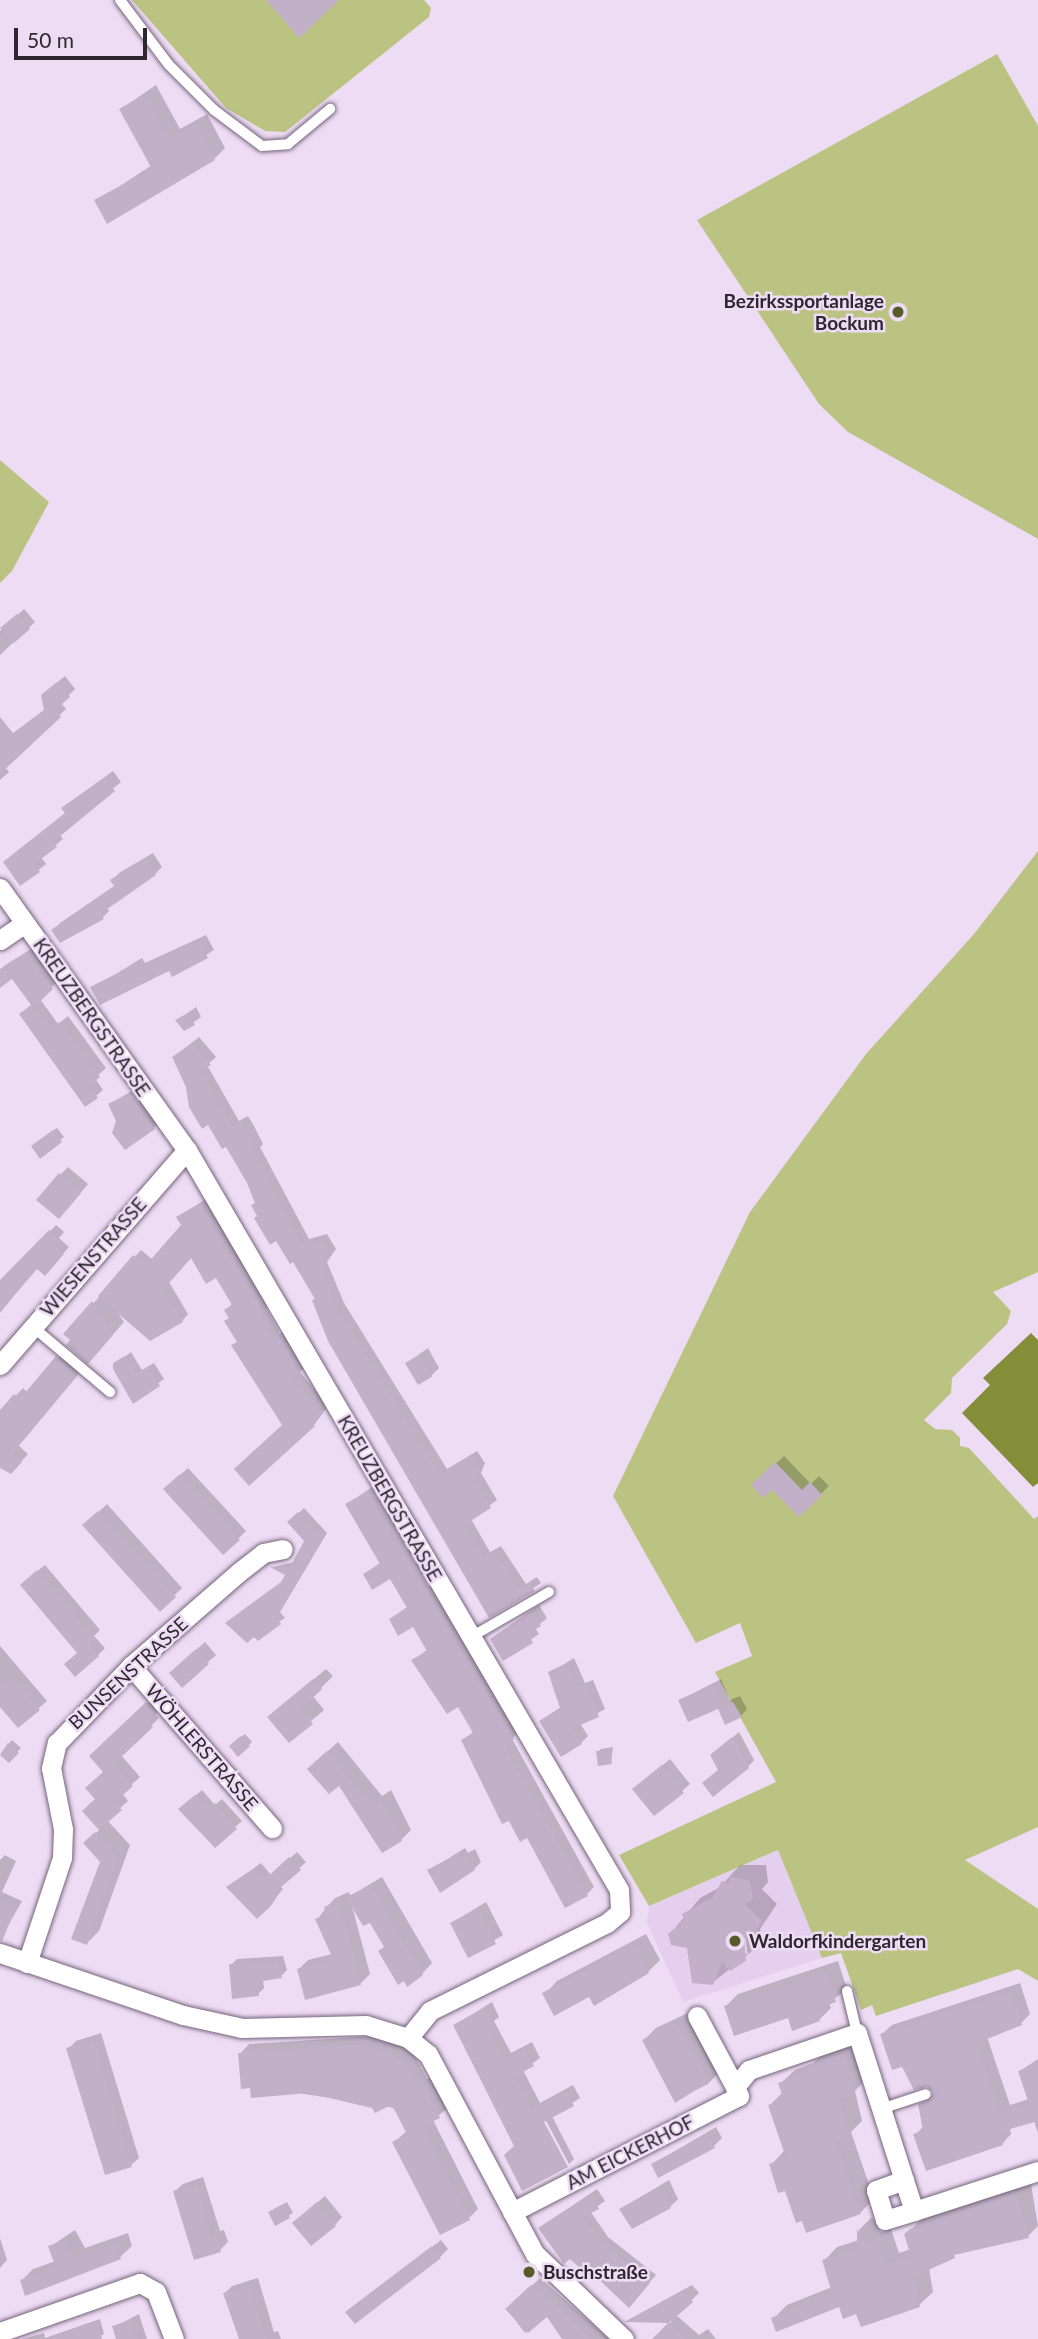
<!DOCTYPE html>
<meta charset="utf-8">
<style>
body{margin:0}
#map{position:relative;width:1038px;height:2339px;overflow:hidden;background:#eedbf4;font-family:Lato,sans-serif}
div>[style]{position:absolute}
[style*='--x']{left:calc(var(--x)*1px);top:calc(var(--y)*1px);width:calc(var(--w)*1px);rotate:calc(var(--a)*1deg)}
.built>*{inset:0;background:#e5cfee}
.green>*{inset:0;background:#bac382}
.water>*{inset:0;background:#848d38}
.shadow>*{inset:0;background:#0003}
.building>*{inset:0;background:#c2b0c8}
.roads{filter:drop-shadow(0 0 2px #75657b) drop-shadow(0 0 2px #75657b)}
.lane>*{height:10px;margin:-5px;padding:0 5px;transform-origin:5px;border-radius:5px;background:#fff}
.street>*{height:19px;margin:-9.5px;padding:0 9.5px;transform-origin:9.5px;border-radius:9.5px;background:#fff}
.dots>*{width:19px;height:19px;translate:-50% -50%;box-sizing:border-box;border:4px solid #eedbf4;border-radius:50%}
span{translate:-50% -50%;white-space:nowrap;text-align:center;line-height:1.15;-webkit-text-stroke:5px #eedbf4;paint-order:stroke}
.poi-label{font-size:19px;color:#2e2730;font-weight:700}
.right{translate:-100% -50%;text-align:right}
.left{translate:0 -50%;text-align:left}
.street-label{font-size:19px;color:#2e2730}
.scale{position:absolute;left:14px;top:28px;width:133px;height:32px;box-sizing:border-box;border:4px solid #2e2730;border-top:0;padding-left:9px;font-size:21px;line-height:24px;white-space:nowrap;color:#2e2730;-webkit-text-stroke:5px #eedbf4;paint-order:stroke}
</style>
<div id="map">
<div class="built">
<div style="clip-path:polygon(779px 1850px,822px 1958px,683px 2002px,647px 1923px,649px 1906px)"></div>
</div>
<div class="green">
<div style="clip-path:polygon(132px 0,424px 0,431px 8px,429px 17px,285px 132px,265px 131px,226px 108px)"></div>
<div style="clip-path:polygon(997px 54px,1038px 126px,1038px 539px,848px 432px,819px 404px,697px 220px)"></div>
<div style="clip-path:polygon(0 460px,49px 502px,12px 571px,0 583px)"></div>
<div style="clip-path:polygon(1038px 851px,1038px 1272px,993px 1292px,1011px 1311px,1007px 1324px,952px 1378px,951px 1393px,924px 1420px,935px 1429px,952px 1430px,960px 1438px,960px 1446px,969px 1448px,1034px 1519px,1038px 1516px,1038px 1827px,965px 1860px,1038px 1909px,1038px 1981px,1018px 1969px,876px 2016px,872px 2005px,861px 2010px,841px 1953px,822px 1958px,778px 1850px,649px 1906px,619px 1855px,776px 1782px,715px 1672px,752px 1656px,740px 1623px,696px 1643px,613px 1496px,750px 1212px,866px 1054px,974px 934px)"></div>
</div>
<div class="water">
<div style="clip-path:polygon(1031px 1333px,1038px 1340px,1038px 1483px,1033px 1487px,962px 1413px,990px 1385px,983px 1378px)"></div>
</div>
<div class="shadow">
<div style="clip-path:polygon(156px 85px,180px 129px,207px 114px,225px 148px,214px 159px,97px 201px,152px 165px,121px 109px)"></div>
<div style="clip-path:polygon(24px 609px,35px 622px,0 655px,0 631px)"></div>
<div style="clip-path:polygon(65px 676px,75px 689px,61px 703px,66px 709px,5px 767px,9px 772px,0 780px,0 755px,45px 709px,50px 688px)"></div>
<div style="clip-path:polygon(113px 771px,121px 782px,73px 821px,60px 835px,63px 839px,41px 857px,46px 864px,21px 884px,66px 812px,63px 808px)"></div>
<div style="clip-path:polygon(153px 853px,162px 867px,155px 874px,107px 907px,109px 911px,102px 918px,61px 941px,54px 930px,60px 923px,116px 885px,113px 880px,119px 873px)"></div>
<div style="clip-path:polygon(206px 935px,214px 950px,173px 975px,170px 969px,93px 988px,142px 958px,145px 963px)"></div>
<div style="clip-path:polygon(34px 947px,58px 981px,40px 999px,58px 1024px,68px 1016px,106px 1068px,95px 1078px,103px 1090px,96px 1096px,21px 1014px,32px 1004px,13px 976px,0 977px,4px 966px)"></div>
<div style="clip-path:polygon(196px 1007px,201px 1017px,184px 1029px,178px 1020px)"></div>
<div style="clip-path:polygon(199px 1037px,216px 1057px,207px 1065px,239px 1121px,248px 1116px,254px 1126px,263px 1144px,260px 1147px,309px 1239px,327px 1234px,336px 1249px,327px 1262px,344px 1303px,447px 1469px,477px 1451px,485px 1463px,481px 1473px,497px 1500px,471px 1519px,490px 1552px,501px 1546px,526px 1584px,537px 1577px,541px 1583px,490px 1616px,316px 1298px,294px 1259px,259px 1216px,249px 1182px,188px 1087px,174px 1057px)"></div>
<div style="clip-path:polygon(136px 1088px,161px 1121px,154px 1128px,110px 1105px)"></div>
<div style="clip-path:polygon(57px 1128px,64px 1137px,60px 1140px,36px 1143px)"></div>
<div style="clip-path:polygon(68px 1167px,88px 1184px,67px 1209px,60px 1175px)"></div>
<div style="clip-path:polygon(207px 1198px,270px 1305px,266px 1308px,280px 1334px,285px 1331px,306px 1366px,300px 1372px,328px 1406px,314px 1425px,249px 1483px,284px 1425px,233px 1346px,238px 1341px,226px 1310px,233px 1303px,217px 1275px,192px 1256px,169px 1282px,188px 1314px,182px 1321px,118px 1313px,124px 1322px,100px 1349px,66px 1334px,141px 1250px,153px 1260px,183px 1225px,179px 1217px)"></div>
<div style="clip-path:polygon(56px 1225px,64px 1232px,59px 1238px,69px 1247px,51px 1267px,37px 1267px,0 1313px,0 1284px)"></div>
<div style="clip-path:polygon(428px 1348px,439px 1368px,431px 1376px,407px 1363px)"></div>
<div style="clip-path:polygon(65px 1350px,84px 1367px,18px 1445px,28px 1454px,18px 1465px,0 1463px,0 1413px,23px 1388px,28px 1393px)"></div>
<div style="clip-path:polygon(131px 1352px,142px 1370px,154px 1363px,164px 1379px,134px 1401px,115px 1364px)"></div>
<div style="clip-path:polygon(784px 1456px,811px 1484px,819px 1476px,829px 1486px,799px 1515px,772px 1487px,753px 1485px)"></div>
<div style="clip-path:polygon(188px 1468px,246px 1531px,238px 1539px,165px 1489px)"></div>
<div style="clip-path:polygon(376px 1484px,520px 1730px,512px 1739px,594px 1887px,587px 1894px,528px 1836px,463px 1741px,474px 1731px,458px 1705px,414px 1660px,428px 1649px,414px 1625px,391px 1619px,408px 1606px,391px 1576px,365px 1574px,381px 1562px,347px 1505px)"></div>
<div style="clip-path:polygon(107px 1504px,182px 1588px,160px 1609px,92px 1518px)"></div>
<div style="clip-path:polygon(304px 1508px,327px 1533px,280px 1612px,285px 1618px,247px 1641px,287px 1575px,273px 1567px,294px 1562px,306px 1541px,289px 1522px)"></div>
<div style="clip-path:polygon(45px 1565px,100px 1630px,94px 1636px,105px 1648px,98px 1655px,79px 1652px,29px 1578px)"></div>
<div style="clip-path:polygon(539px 1605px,547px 1618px,535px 1628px,539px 1634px,503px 1658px,492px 1639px)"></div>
<div style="clip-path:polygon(205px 1642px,216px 1655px,182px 1685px,179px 1665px)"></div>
<div style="clip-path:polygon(0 1646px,47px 1701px,18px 1726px,0 1704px)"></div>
<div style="clip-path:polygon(574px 1658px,585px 1683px,593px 1680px,605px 1709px,580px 1723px,588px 1736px,581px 1743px,541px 1721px,561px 1707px,550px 1673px)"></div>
<div style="clip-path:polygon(326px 1669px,333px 1676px,313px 1696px,324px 1710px,289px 1740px,269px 1717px)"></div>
<div style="clip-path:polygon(721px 1679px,730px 1700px,740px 1696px,747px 1709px,741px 1716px,719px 1707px,680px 1700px)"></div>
<div style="clip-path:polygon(155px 1696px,163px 1705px,155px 1714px,159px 1718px,121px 1755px,140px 1777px,122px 1793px,128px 1801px,107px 1820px,130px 1845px,99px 1931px,87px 1943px,102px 1862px,86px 1843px,100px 1829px,97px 1799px,105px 1772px,92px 1757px)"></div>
<div style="clip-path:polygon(739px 1732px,754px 1760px,748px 1767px,719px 1770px,719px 1749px)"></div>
<div style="clip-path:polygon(245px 1734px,252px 1742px,238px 1754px,231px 1746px)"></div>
<div style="clip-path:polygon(12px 1740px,21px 1748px,9px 1761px,1px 1753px)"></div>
<div style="clip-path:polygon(338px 1742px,382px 1796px,391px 1790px,411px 1830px,401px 1840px,339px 1783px,319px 1759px)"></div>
<div style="clip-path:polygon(613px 1747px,611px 1762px,598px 1752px,601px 1749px)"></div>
<div style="clip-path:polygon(670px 1759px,690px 1784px,682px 1791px,642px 1782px)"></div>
<div style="clip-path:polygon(202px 1790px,215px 1805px,222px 1799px,242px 1821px,215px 1845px,186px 1804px)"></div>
<div style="clip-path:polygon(465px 1848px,468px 1853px,475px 1849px,481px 1862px,474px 1869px,430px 1870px)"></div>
<div style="clip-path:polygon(297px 1852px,306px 1862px,280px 1886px,283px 1889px,269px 1906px,228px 1887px,261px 1863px,271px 1875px)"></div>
<div style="clip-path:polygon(5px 1855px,16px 1861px,2px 1892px,22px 1901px,5px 1931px,0 1930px,0 1860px)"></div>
<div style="clip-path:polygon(evenodd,740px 1865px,766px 1865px,768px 1882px,762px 1889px,777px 1904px,760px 1929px,762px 1943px,712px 1983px,689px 1947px,670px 1934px,700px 1898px,720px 1887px,740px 1865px,741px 1929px,744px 1929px,748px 1956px,744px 1952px,741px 1929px)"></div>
<div style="clip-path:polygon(382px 1877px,432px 1963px,422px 1974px,386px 1946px,371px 1921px,352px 1906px,370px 1974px,360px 1984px,299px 1969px,308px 1960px,332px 1954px,317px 1920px,326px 1908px,335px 1898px,349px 1892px,350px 1896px)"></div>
<div style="clip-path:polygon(486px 1902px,503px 1935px,469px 1956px,452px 1923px)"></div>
<div style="clip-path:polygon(646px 1934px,660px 1960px,648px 1972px,590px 1995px,545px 1994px,557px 1981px)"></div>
<div style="clip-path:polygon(283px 1956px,287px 1970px,281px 1976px,263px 1980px,264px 1988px,258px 1994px,231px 1965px,237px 1959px)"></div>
<div style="clip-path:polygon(838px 1961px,847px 1989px,829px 2003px,831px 2008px,819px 2020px,726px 2006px,738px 1994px)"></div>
<div style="clip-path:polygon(1020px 1983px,1030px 2014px,1021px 2023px,987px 2037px,1010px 2105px,1029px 2099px,1020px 2071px,1038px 2059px,1038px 2133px,1033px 2118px,1010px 2129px,1011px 2134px,1002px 2144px,915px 2135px,924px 2126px,920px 2105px,936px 2093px,903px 2065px,882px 2034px,892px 2025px)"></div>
<div style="clip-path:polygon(492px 2002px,499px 2017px,494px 2021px,511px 2053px,532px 2042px,540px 2058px,523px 2070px,540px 2103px,573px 2085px,580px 2098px,552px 2116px,574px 2159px,569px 2164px,542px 2113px,516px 2145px,455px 2025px)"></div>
<div style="clip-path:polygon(692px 2011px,720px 2071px,708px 2084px,676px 2100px,644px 2040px,656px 2028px)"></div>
<div style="clip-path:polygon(101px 2033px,139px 2158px,131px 2165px,68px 2049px,76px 2041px)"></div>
<div style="clip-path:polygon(374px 2036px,398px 2043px,415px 2056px,427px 2079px,433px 2076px,449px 2107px,433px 2120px,478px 2209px,469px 2218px,394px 2142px,407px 2131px,395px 2108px,252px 2086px,240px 2054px,249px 2044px)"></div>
<div style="clip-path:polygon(858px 2041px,867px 2078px,855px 2091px,862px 2121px,851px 2132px,874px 2199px,860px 2213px,786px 2189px,771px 2165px,785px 2150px,770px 2105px,783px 2092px,780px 2084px,795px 2070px,813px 2063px,824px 2053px)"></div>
<div style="clip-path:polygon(716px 2127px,722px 2138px,714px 2146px,653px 2164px)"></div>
<div style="clip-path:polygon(203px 2177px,220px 2231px,224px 2230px,228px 2242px,220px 2250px,175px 2191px,183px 2184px)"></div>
<div style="clip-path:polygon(669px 2180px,678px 2199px,670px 2207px,621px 2209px)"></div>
<div style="clip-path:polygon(1031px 2184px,1038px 2226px,1028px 2236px,959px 2252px,929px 2268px,933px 2292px,919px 2305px,857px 2312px,840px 2304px,773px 2319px,787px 2305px,832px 2287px,824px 2261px,837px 2247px,859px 2240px,859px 2230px,872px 2217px,881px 2232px,891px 2229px,899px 2253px,911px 2249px,906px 2234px,925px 2216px)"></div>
<div style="clip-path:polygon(597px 2189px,605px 2201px,590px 2211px,608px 2237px,656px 2275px,629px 2305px,540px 2228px)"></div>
<div style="clip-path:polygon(325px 2196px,342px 2217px,335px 2225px,302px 2215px)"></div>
<div style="clip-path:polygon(287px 2202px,293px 2213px,276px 2223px,274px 2209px)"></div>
<div style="clip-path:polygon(75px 2230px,85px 2248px,128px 2233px,132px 2246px,120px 2257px,22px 2280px,33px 2269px,56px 2261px,51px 2246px)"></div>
<div style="clip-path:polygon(0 2238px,7px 2260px,0 2268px)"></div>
<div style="clip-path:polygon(441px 2240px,448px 2249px,440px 2257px,348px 2312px)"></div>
<div style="clip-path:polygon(258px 2278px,274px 2332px,278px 2331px,281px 2339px,242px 2339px,225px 2293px,232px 2286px)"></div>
<div style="clip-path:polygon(540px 2278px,609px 2339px,564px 2339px,547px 2315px,525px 2333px,507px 2309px)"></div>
<div style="clip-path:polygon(692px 2285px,699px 2293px,676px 2315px,699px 2335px,708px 2329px,716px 2339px,656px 2339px,672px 2321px,628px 2320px)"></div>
<div style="clip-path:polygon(139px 2314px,147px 2339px,118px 2339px,114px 2327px)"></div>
<div style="clip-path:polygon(100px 2319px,104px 2334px,95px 2339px,22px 2339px,44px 2333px,45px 2338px)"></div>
</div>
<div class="building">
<div style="clip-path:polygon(266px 0,339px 0,299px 38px)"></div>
<div style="clip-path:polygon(144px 95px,169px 138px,195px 124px,215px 160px,107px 224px,94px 200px,152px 169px,119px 109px)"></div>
<div style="clip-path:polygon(17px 614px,30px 629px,14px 643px,0 628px)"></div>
<div style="clip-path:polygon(57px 682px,70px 697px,55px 710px,61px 717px,0 774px,0 717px,13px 733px,44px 710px,41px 695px)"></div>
<div style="clip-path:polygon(105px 777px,115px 791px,53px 842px,57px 847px,34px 864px,40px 872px,20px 886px,3px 862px,65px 813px,61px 808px)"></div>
<div style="clip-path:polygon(145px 858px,156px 875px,100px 914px,104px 919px,60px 943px,51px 930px,114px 886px,110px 880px)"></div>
<div style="clip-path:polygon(199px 940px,208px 958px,172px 977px,169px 971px,100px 1005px,90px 987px,136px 964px,138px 969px)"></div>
<div style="clip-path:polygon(27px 953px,53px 989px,34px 1007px,50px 1029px,60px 1022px,100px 1077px,89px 1085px,98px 1098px,85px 1107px,19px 1014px,31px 1005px,12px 979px,0 988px,0 969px)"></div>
<div style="clip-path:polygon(188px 1013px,195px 1025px,184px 1031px,175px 1020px)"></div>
<div style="clip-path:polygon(192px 1043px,211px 1065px,200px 1071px,232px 1126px,241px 1121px,248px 1133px,257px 1152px,254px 1154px,302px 1245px,321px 1240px,330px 1256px,322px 1270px,338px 1310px,440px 1474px,470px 1456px,479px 1471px,475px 1480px,491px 1508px,464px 1525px,483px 1557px,494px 1551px,519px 1589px,530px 1582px,535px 1591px,489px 1618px,328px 1341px,312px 1300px,315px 1299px,293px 1262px,290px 1264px,276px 1241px,270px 1245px,254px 1218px,257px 1216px,251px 1205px,255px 1203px,247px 1183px,226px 1147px,222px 1149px,208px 1125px,202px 1129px,189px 1107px,186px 1087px,172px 1057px)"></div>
<div style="clip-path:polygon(129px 1093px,155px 1129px,125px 1150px,112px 1133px,116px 1121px,108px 1104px)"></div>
<div style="clip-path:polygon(53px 1130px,62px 1142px,40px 1159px,31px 1146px)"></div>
<div style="clip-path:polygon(59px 1173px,81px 1193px,59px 1219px,36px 1200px)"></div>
<div style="clip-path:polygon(200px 1203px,264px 1313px,260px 1315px,273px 1339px,278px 1336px,300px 1374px,293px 1379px,323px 1414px,312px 1423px,315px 1426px,249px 1486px,234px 1469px,282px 1425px,231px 1345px,237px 1342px,224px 1321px,229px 1318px,224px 1310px,232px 1305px,216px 1278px,206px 1284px,191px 1258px,163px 1290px,183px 1322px,150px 1341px,98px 1296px,133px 1255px,146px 1265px,181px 1225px,176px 1217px)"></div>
<div style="clip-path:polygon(49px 1230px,59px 1239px,54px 1245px,64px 1254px,45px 1276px,37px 1269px,0 1312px,0 1280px)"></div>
<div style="clip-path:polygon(92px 1301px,113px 1335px,88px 1364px,66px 1345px,70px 1340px,63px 1334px)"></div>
<div style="clip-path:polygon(419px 1355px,432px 1377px,418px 1385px,405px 1363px)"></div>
<div style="clip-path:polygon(56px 1356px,78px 1375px,12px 1454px,22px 1462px,11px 1474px,0 1468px,0 1410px,14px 1394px,20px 1399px)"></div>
<div style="clip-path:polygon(125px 1356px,136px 1374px,148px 1367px,160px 1386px,133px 1404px,113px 1369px,113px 1363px)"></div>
<div style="clip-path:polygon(775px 1462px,802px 1490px,810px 1482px,822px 1495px,799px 1517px,772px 1490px,763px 1498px,751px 1485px)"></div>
<div style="clip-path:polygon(180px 1474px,240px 1540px,223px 1555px,163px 1489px)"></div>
<div style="clip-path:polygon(368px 1491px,514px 1739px,504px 1745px,511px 1758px,588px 1896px,565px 1908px,527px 1838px,520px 1842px,509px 1821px,502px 1824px,461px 1740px,473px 1733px,458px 1707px,447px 1714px,411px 1660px,427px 1651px,413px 1627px,398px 1636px,389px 1619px,407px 1608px,390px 1579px,372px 1590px,363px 1574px,380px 1564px,345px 1504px)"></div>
<div style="clip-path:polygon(98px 1511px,176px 1597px,160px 1612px,82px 1525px)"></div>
<div style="clip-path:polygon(298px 1512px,322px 1539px,276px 1618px,281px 1624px,258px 1641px,254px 1637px,247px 1643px,225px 1623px,281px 1582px,285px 1575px,270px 1567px,290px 1567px,304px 1541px,287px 1522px)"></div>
<div style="clip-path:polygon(37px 1570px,94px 1638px,88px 1643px,99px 1656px,75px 1677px,64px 1664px,77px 1653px,20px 1585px)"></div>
<div style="clip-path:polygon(532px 1610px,541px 1626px,528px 1634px,533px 1643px,503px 1661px,490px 1639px)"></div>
<div style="clip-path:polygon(196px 1649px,209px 1664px,182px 1688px,169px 1673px)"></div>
<div style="clip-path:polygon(567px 1663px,578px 1688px,587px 1685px,599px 1717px,573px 1728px,582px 1744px,561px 1757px,539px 1721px,560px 1708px,548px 1672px)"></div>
<div style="clip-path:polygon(14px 1678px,40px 1710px,18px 1728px,0 1707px,0 1689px)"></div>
<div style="clip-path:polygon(313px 1679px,322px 1689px,301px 1709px,313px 1724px,289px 1743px,267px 1717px)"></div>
<div style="clip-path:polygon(714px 1685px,723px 1706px,733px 1702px,742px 1717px,725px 1725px,718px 1709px,688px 1722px,678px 1700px)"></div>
<div style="clip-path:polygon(146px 1702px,157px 1714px,148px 1722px,153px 1727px,114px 1764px,133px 1786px,115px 1802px,122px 1810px,99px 1830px,82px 1811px,95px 1799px,85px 1788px,103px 1772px,89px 1756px)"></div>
<div style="clip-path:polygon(241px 1736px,250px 1746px,238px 1757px,229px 1746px)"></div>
<div style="clip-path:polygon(732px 1737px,749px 1768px,713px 1797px,702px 1783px,718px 1770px,710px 1755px)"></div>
<div style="clip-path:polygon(8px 1743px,19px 1753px,9px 1763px,0 1755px)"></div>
<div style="clip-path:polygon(610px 1750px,612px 1764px,598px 1766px,596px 1751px)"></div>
<div style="clip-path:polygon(327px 1751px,371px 1805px,381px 1799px,402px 1841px,382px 1853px,339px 1786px,329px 1794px,307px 1769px)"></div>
<div style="clip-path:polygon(662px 1765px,684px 1793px,654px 1816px,632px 1789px)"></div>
<div style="clip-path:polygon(195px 1795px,208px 1810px,215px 1803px,237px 1829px,215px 1848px,178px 1809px)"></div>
<div style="clip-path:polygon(95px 1832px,118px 1858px,87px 1945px,71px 1939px,100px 1862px,83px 1843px)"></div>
<div style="clip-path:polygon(458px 1854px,460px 1858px,467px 1855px,475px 1870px,440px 1893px,427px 1870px)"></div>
<div style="clip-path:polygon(289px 1857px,301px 1870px,274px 1893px,277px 1897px,270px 1907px,257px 1919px,226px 1887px,253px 1869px,263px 1881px)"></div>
<div style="clip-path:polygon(730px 1877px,750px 1881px,753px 1900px,745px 1904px,762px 1921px,752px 1939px,744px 1938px,746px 1961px,730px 1971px,722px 1962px,713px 1985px,692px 1983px,687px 1948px,671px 1945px,668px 1934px,684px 1920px,682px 1914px,712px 1898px,722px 1881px,728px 1883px)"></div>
<div style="clip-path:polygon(371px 1886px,423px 1975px,407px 1987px,404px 1981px,398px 1985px,378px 1951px,384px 1947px,370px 1923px,363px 1926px,346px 1897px)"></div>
<div style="clip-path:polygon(339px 1900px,361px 1985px,305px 2000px,297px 1969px,333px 1959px,315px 1919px,327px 1914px,324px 1907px)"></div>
<div style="clip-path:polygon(0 1901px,16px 1908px,2px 1941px,0 1941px)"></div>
<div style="clip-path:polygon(478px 1908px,496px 1944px,468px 1958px,450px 1923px)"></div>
<div style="clip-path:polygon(634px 1945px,649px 1973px,594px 2006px,589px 1997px,554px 2016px,542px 1993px)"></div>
<div style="clip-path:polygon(278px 1961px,282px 1978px,257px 1982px,259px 1996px,232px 1999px,229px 1964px)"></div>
<div style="clip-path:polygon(826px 1972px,836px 2002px,816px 2009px,820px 2021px,792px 2031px,788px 2018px,734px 2036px,724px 2006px)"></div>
<div style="clip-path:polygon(1011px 1991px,1022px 2025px,977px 2043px,1000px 2113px,1029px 2104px,1018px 2071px,1038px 2064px,1038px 2121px,1006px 2130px,1000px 2135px,1003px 2145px,926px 2171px,913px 2134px,923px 2131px,918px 2104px,931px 2099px,933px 2092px,927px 2087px,914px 2090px,902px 2067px,892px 2070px,880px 2034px)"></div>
<div style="clip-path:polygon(484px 2008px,493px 2025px,487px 2028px,503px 2058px,524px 2048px,534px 2066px,515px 2076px,532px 2109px,566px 2091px,574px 2106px,544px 2122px,568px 2167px,522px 2191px,504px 2155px,514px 2146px,453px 2025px)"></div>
<div style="clip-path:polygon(675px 2021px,710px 2081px,675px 2103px,642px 2040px)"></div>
<div style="clip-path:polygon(94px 2040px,132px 2167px,105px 2175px,66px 2048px)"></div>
<div style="clip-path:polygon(364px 2044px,389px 2052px,406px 2065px,417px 2087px,423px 2084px,440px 2118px,422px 2127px,470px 2220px,440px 2235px,392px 2142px,407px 2134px,394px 2109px,389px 2106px,375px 2113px,372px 2108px,308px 2093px,251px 2098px,250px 2088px,241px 2089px,238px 2053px)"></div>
<div style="clip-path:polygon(844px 2054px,854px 2094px,839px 2099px,849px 2137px,836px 2141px,861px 2214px,806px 2233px,802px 2221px,796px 2223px,785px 2191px,778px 2193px,769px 2164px,786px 2158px,768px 2105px,784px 2100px,778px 2083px,810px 2073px,807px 2066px)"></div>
<div style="clip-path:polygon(707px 2134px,715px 2148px,658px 2178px,651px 2164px)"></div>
<div style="clip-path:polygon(196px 2184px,212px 2238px,217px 2237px,221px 2252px,194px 2260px,173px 2191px)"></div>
<div style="clip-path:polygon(660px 2186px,671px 2208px,632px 2229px,619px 2209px)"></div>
<div style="clip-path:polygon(590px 2194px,599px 2209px,583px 2217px,602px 2243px,650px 2283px,629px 2308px,589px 2270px,586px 2274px,570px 2259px,564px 2264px,538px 2228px)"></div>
<div style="clip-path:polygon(1009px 2196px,1017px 2197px,1029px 2238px,954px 2255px,955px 2258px,915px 2276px,920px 2307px,861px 2327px,856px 2314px,843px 2319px,839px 2307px,776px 2332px,771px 2318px,832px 2293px,822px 2260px,857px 2248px,857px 2229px,867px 2245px,877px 2242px,885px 2265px,911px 2256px,904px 2234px,910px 2229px)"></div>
<div style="clip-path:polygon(317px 2202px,336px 2226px,311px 2246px,292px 2223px)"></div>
<div style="clip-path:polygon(284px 2204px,290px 2218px,275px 2226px,268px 2212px)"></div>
<div style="clip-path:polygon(63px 2241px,73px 2258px,116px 2243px,121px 2259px,25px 2296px,20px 2280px,56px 2268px,48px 2246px)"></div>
<div style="clip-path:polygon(432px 2246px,441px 2258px,355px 2324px,345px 2312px)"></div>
<div style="clip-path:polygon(250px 2285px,266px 2339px,239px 2339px,223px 2293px)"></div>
<div style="clip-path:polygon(531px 2285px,556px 2306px,592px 2339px,562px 2339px,547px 2317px,528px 2333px,505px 2309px)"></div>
<div style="clip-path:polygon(684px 2292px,693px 2302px,669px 2323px,688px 2339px,652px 2339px,668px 2323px,624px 2322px)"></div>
<div style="clip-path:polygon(131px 2320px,137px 2339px,116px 2339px,112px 2326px)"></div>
<div style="clip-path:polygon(97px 2322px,102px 2339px,52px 2339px,52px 2336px)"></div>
</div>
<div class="roads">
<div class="lane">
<div style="--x:120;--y:0;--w:81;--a:53"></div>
<div style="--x:169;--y:65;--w:64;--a:45"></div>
<div style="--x:214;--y:110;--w:60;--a:36.9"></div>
<div style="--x:262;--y:146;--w:26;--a:-4"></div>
<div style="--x:288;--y:144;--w:55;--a:-39.8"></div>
<div style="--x:33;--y:1327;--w:101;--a:40.2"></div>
<div style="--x:471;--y:1637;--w:90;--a:-30"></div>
<div style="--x:847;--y:1991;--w:43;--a:76.6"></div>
<div style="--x:881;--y:2109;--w:47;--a:-18.4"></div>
</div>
<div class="street">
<div style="--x:0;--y:888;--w:322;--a:54.5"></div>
<div style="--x:187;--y:1150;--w:857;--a:59.72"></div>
<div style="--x:619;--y:1890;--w:22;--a:87"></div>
<div style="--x:620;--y:1912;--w:17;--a:140"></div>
<div style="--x:607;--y:1923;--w:198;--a:153.6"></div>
<div style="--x:430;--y:2011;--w:35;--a:129"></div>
<div style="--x:0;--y:940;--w:30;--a:-34"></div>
<div style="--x:0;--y:1365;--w:285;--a:-49"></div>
<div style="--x:131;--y:1666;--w:215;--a:49"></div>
<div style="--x:0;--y:1953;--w:193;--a:18.7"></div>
<div style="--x:183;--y:2015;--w:60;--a:12.4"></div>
<div style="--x:242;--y:2028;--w:124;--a:-1.4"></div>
<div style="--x:366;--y:2025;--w:44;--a:17.2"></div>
<div style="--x:408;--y:2038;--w:26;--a:39"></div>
<div style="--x:428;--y:2054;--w:227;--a:61.9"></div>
<div style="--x:535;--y:2254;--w:123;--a:43.7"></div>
<div style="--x:27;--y:1963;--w:111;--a:-71.6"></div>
<div style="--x:62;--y:1858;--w:29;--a:-88"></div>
<div style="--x:63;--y:1829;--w:62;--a:-101.1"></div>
<div style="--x:51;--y:1768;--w:26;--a:-77"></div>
<div style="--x:57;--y:1743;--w:107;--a:-46.1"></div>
<div style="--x:131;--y:1666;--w:143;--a:-41"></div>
<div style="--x:239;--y:1572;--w:31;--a:-38"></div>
<div style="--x:263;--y:1553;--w:20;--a:-11"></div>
<div style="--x:697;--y:2016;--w:81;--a:61.8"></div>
<div style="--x:914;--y:2211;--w:33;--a:-108"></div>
<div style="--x:904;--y:2180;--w:30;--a:160"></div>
<div style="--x:876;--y:2190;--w:31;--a:73"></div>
<div style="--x:885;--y:2220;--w:30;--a:-17"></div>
<div style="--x:914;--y:2211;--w:130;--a:-17.9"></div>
<div style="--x:512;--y:2212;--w:255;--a:-27.1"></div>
<div style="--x:739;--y:2096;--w:10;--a:-114"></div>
<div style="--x:735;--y:2087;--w:22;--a:-51"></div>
<div style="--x:749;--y:2070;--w:114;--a:-18.9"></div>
<div style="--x:857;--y:2033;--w:154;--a:72.3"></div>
<div style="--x:0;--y:2332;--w:148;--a:-19.3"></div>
<div style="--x:140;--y:2283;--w:18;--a:29"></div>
<div style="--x:156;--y:2292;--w:50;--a:69"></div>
</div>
</div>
<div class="dots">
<div style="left:898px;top:312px;background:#555b29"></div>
<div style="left:735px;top:1941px;background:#555b29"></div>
<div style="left:529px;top:2272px;background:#555b29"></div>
</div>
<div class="poi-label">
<span class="right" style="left:884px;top:312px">Bezirkssportanlage<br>Bockum</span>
<span class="left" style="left:749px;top:1941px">Waldorfkindergarten</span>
<span class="left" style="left:543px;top:2272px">Buschstraße</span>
</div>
<div class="street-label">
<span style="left:92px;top:1017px;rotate:55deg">KREUZBERGSTRASSE</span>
<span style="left:93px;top:1257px;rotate:-49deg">WIESENSTRASSE</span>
<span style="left:390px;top:1498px;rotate:60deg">KREUZBERGSTRASSE</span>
<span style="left:128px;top:1673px;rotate:-43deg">BUNSENSTRASSE</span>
<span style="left:202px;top:1747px;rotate:49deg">WÖHLERSTRASSE</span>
<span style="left:630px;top:2152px;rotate:-27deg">AM EICKERHOF</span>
</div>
<div class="scale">50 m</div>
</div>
